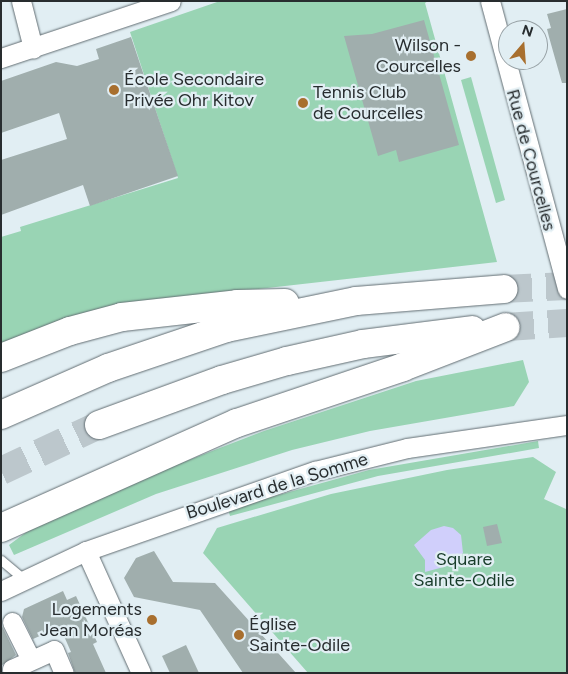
<!DOCTYPE html>
<meta charset="utf-8">
<style>
body{margin:0}
#map{position:relative;width:568px;height:674px;overflow:hidden;background:#e1eef3;font-family:Figtree,sans-serif}
div>[style]{position:absolute}
[style*='--x']{left:calc(var(--x)*1px);top:calc(var(--y)*1px);width:calc(var(--w)*1px);rotate:calc(var(--a)*1deg)}
.green>*{inset:0;background:#99d4b4}
.water>*{inset:0;background:#d0cffb}
.building>*{inset:0;background:#a0aead}
.highway-tunnel>*{height:28px;margin-top:-14px;transform-origin:0;background:repeating-linear-gradient(90deg,#bcc7cc 0 28px,transparent 0 42px)}
.roads{filter:drop-shadow(0 0 1px #626d72) drop-shadow(0 0 1px #626d72)}
.lane>*{height:9px;margin:-4.5px;padding:0 4.5px;transform-origin:4.5px;border-radius:4.5px;background:#fff}
.street>*{height:19px;margin:-9.5px;padding:0 9.5px;transform-origin:9.5px;border-radius:9.5px;background:#fff}
.highway>*{height:28px;margin:-14px;padding:0 14px;transform-origin:14px;border-radius:14px;background:#fff}
.dots>*{width:14px;height:14px;translate:-50% -50%;box-sizing:border-box;border:2px solid #e1eef3;border-radius:50%}
span{translate:-50% -50%;white-space:nowrap;text-align:center;line-height:1.15;-webkit-text-stroke:4.5px #e1eef3;paint-order:stroke}
.poi-label{font-size:18px;color:#282d2f}
.right{translate:-100% -50%;text-align:right}
.left{translate:0 -50%;text-align:left}
.street-label{font-size:18px;color:#282d2f}
.park-label{font-size:18px;color:#183c2a}
.frame{position:absolute;inset:0;border:2px solid #282d2f;pointer-events:none}
.north{position:absolute;left:498px;top:20px;width:50px;height:50px;box-sizing:border-box;background:#e1eef3;border:1px solid #97a1a5;border-radius:50%;rotate:18deg;font-size:14px;font-weight:700;line-height:20px;text-align:center;color:#282d2f}
.north::after{content:'';display:block;margin:auto;width:18px;height:22px;background:#a86f2e;clip-path:polygon(50% 0,100% 100%,50% 72%,0 100%)}
</style>
<div id="map">
<div class="green">
<div style="clip-path:polygon(220px 1px,428px 1px,425px 3px,497px 262px,205px 295px,1px 347px,1px 237px,21px 231px,20px 227px,178px 178px,130px 32px)"></div>
<div style="clip-path:polygon(471px 77px,505px 200px,496px 203px,461px 80px)"></div>
<div style="clip-path:polygon(523px 360px,529px 382px,514px 406px,370px 431px,292px 450px,156px 494px,14px 555px,9px 545px,32px 528px,168px 468px,264px 431px,416px 381px)"></div>
<div style="clip-path:polygon(538px 441px,539px 448px,378px 476px,230px 516px,228px 509px,369px 470px)"></div>
<div style="clip-path:polygon(533px 457px,556px 472px,544px 499px,566px 509px,567px 513px,567px 673px,308px 673px,203px 553px,217px 528px,331px 494px,447px 470px)"></div>
</div>
<div class="water">
<div style="clip-path:polygon(444px 526px,453px 528px,461px 535px,463px 553px,451px 565px,425px 572px,425px 560px,414px 545px,431px 530px)"></div>
</div>
<div class="building">
<div style="clip-path:polygon(567px 9px,567px 83px,562px 83px,549px 37px,547px 29px,551px 28px,547px 14px)"></div>
<div style="clip-path:polygon(424px 20px,459px 145px,399px 162px,396px 150px,378px 156px,344px 36px,372px 34px)"></div>
<div style="clip-path:polygon(131px 37px,178px 176px,90px 206px,83px 185px,1px 215px,1px 160px,67px 139px,59px 113px,1px 133px,1px 81px,56px 62px,77px 66px,99px 59px,96px 49px)"></div>
<div style="clip-path:polygon(497px 524px,502px 543px,487px 546px,483px 527px)"></div>
<div style="clip-path:polygon(154px 551px,173px 582px,215px 583px,296px 673px,243px 673px,200px 610px,134px 597px,124px 578px,136px 558px)"></div>
<div style="clip-path:polygon(63px 591px,67px 600px,76px 596px,97px 642px,93px 644px,106px 673px,75px 673px,68px 653px,71px 652px,60px 627px,33px 639px,36px 646px,22px 617px,24px 609px)"></div>
<div style="clip-path:polygon(1px 624px,16px 655px,1px 666px)"></div>
<div style="clip-path:polygon(186px 645px,199px 673px,170px 673px,162px 656px)"></div>
</div>
<div class="highway-tunnel">
<div style="--x:504;--y:289;--w:63;--a:-2.7"></div>
<div style="--x:506;--y:327;--w:61;--a:-3.8"></div>
<div style="--x:1;--y:471;--w:108;--a:-25.1"></div>
</div>
<div class="roads">
<div class="lane">
<div style="--x:1;--y:560;--w:30;--a:40"></div>
</div>
<div class="street">
<div style="--x:21;--y:1;--w:49;--a:75.7"></div>
<div style="--x:490;--y:1;--w:298;--a:75"></div>
<div style="--x:1;--y:58;--w:179;--a:-18.5"></div>
<div style="--x:86;--y:551;--w:134;--a:65.7"></div>
<div style="--x:1;--y:591;--w:94;--a:-25.2"></div>
<div style="--x:86;--y:551;--w:243;--a:-19.3"></div>
<div style="--x:315;--y:471;--w:95;--a:-14"></div>
<div style="--x:407;--y:448;--w:162;--a:-8.2"></div>
<div style="--x:12;--y:622;--w:42;--a:63.4"></div>
<div style="--x:13;--y:673;--w:4;--a:-104"></div>
<div style="--x:12;--y:669;--w:46;--a:-24.3"></div>
<div style="--x:54;--y:650;--w:25;--a:67"></div>
</div>
<div class="highway">
<div style="--x:1;--y:358;--w:74;--a:-21.4"></div>
<div style="--x:70;--y:331;--w:54;--a:-15.1"></div>
<div style="--x:122;--y:317;--w:116;--a:-6.4"></div>
<div style="--x:237;--y:304;--w:48;--a:-1.2"></div>
<div style="--x:1;--y:415;--w:117;--a:-23.7"></div>
<div style="--x:108;--y:368;--w:125;--a:-18.7"></div>
<div style="--x:226;--y:328;--w:133;--a:-11.7"></div>
<div style="--x:356;--y:301;--w:148;--a:-4.6"></div>
<div style="--x:99;--y:425;--w:131;--a:-20.1"></div>
<div style="--x:222;--y:380;--w:68;--a:-16.3"></div>
<div style="--x:287;--y:361;--w:78;--a:-12.6"></div>
<div style="--x:363;--y:344;--w:110;--a:-7.3"></div>
<div style="--x:1;--y:528;--w:258;--a:-24"></div>
<div style="--x:237;--y:423;--w:175;--a:-18.6"></div>
<div style="--x:403;--y:367;--w:110;--a:-21.2"></div>
</div>
</div>
<div class="dots">
<div style="left:471px;top:56px;background:#a86f2e"></div>
<div style="left:114px;top:90px;background:#a86f2e"></div>
<div style="left:303px;top:103px;background:#a86f2e"></div>
<div style="left:152px;top:620px;background:#a86f2e"></div>
<div style="left:239px;top:635px;background:#a86f2e"></div>
</div>
<div class="poi-label">
<span class="right" style="left:461px;top:56px">Wilson -<br>Courcelles</span>
<span class="left" style="left:124px;top:90px">École Secondaire<br>Privée Ohr Kitov</span>
<span class="left" style="left:313px;top:103px">Tennis Club<br>de Courcelles</span>
<span class="right" style="left:142px;top:620px">Logements<br>Jean Moréas</span>
<span class="left" style="left:249px;top:635px">Église<br>Sainte-Odile</span>
</div>
<div class="street-label">
<span style="left:531px;top:160px;rotate:75deg">Rue de Courcelles</span>
<span style="left:277px;top:486px;rotate:-17deg">Boulevard de la Somme</span>
</div>
<div class="park-label">
<span style="left:464px;top:570px">Square<br>Sainte-Odile</span>
</div>
<div class="frame"></div>
<div class="north">N</div>
</div>
